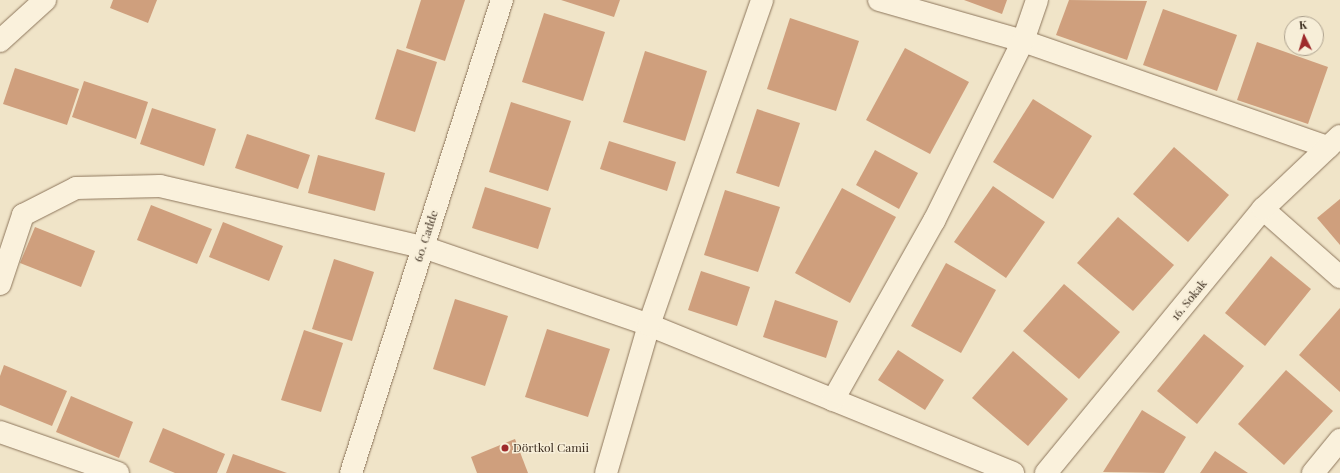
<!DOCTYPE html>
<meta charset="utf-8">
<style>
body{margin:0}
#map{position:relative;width:1340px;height:473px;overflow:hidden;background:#f0e4c8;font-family:"Playfair Display",serif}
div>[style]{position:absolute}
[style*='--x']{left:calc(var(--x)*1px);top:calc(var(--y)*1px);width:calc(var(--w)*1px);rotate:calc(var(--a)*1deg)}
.building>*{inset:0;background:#cf9f7d}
.roads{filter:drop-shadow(0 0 1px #8d765c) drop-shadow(0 0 1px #8d765c)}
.minor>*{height:22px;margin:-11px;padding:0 11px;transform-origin:11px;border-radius:11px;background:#faf1dc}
.dots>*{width:11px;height:11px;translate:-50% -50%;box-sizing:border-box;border:2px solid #f7eed8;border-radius:50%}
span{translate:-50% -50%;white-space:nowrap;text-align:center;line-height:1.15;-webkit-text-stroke:3px #f7eed8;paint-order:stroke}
.street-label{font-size:12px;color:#3d2e20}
.poi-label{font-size:12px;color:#3d2e20}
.left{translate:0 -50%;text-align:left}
.north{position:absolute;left:1284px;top:16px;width:40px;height:40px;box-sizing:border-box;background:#f7eed8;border:1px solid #ada18e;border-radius:50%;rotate:355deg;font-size:11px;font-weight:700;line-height:16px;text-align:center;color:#3d2e20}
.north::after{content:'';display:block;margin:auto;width:14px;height:18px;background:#9e2a2b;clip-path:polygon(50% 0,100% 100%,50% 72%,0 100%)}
</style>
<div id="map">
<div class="building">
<div style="clip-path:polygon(113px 0,157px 0,148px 23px,110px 8px)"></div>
<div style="clip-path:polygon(421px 0,465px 0,445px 61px,406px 48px)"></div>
<div style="clip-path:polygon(561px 0,620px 0,614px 17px)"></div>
<div style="clip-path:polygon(964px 0,1007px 0,1002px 14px)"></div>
<div style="clip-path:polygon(1069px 0,1147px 1px,1127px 60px,1056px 35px)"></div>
<div style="clip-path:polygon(1163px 9px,1237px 35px,1217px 91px,1143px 65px)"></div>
<div style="clip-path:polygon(544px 13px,605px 32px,583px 101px,522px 82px)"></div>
<div style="clip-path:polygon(790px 18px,859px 41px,836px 111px,767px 89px)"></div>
<div style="clip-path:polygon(1257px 42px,1328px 67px,1308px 124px,1237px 100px)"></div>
<div style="clip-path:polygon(905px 48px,969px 82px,930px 154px,866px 120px)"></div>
<div style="clip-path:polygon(397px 49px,437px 62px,415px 132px,375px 119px)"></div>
<div style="clip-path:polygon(645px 51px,707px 71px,685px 141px,623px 122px)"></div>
<div style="clip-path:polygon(15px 68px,79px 89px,67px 125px,3px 104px)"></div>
<div style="clip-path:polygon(84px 81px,148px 102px,136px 139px,72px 117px)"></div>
<div style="clip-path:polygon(1033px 99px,1092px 136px,1053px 199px,993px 162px)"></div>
<div style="clip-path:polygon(511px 102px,571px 121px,548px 191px,489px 172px)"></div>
<div style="clip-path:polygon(152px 108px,216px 129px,204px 166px,140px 144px)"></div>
<div style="clip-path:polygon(757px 109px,800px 123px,779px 187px,736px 173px)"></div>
<div style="clip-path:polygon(247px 134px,310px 155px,298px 189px,235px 168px)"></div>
<div style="clip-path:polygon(609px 141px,676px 162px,667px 191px,600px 169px)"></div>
<div style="clip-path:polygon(1174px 147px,1229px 195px,1188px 242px,1133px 194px)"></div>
<div style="clip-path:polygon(875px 150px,918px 173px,899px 209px,856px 185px)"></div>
<div style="clip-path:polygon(318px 155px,385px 173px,375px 211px,308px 193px)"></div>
<div style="clip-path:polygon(993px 186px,1045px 222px,1006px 278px,954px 242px)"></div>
<div style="clip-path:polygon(485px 187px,551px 208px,538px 249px,472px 228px)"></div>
<div style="clip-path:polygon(842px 188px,896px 217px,850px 303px,795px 273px)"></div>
<div style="clip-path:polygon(725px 190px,780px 207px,758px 272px,704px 255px)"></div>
<div style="clip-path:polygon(1340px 199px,1340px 245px,1317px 218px)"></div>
<div style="clip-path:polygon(151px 205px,212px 229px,197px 264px,137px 240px)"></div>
<div style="clip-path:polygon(1118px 217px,1174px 265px,1133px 311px,1077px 263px)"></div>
<div style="clip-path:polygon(223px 222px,283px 246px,269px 281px,209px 257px)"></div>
<div style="clip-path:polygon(35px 227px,95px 251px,81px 287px,20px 263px)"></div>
<div style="clip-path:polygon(1271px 256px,1311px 289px,1265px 346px,1225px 313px)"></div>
<div style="clip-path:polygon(334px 259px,374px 272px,352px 341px,312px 329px)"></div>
<div style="clip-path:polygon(946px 263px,996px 290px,961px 353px,911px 326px)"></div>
<div style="clip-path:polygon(701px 271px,750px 287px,737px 326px,688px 310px)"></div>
<div style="clip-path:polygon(1064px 284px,1120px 332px,1079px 379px,1023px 331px)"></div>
<div style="clip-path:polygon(455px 299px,508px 316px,485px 386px,433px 369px)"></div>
<div style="clip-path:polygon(775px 300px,838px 321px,826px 358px,763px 337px)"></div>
<div style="clip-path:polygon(1340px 308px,1340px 392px,1299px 355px)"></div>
<div style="clip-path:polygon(547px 329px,610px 349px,588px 417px,525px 397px)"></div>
<div style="clip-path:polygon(304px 330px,343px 343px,321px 412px,281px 400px)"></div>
<div style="clip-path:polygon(1204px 334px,1244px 366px,1197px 424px,1157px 391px)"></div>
<div style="clip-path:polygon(898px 350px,944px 380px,925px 410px,878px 380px)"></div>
<div style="clip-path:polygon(1013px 351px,1068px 399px,1028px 446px,972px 398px)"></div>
<div style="clip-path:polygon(4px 365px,67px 391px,52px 426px,0 405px,0 376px)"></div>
<div style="clip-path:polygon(1286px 370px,1333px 411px,1284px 465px,1238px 424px)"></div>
<div style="clip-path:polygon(71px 396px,133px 422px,119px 458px,56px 432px)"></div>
<div style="clip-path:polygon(1142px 410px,1186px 437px,1164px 473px,1103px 472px)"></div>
<div style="clip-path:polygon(163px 428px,225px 454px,217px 473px,175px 473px,149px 462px)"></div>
<div style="clip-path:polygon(515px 439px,528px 473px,477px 473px,471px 457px)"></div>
<div style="clip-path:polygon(1215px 451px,1248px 473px,1200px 473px)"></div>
<div style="clip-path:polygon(233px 454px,287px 473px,226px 473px)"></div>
</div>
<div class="roads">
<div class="minor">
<div style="--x:879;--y:0;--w:150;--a:15.9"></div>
<div style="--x:1023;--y:41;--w:323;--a:19.2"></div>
<div style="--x:0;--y:41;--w:61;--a:-42.3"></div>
<div style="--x:1263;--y:209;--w:103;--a:41.4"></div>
<div style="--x:0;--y:284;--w:73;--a:-71.6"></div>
<div style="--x:23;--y:215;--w:59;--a:-27"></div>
<div style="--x:76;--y:188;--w:84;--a:-1.4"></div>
<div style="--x:160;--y:186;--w:270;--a:13.1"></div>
<div style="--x:423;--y:247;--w:239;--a:19"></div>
<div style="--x:649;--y:325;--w:393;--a:22.1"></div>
<div style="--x:833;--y:400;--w:206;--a:-60.6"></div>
<div style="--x:934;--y:221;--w:201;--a:-63.7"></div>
<div style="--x:1023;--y:41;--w:43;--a:-71.1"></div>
<div style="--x:0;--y:432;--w:125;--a:19.2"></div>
<div style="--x:351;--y:473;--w:497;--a:-72.3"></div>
<div style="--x:606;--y:473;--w:154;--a:-73.8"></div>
<div style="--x:649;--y:325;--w:344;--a:-70.8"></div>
<div style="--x:1046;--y:473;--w:342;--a:-50.6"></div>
<div style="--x:1263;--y:209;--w:106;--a:-43.5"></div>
<div style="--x:1313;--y:473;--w:43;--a:-50.7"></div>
</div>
</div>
<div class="dots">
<div style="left:505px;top:448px;background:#9e2a2b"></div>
</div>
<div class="street-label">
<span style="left:426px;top:236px;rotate:-72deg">60. Cadde</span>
<span style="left:1189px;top:300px;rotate:-51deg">16. Sokak</span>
</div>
<div class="poi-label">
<span class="left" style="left:513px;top:448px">Dörtkol Camii</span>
</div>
<div class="north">K</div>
</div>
